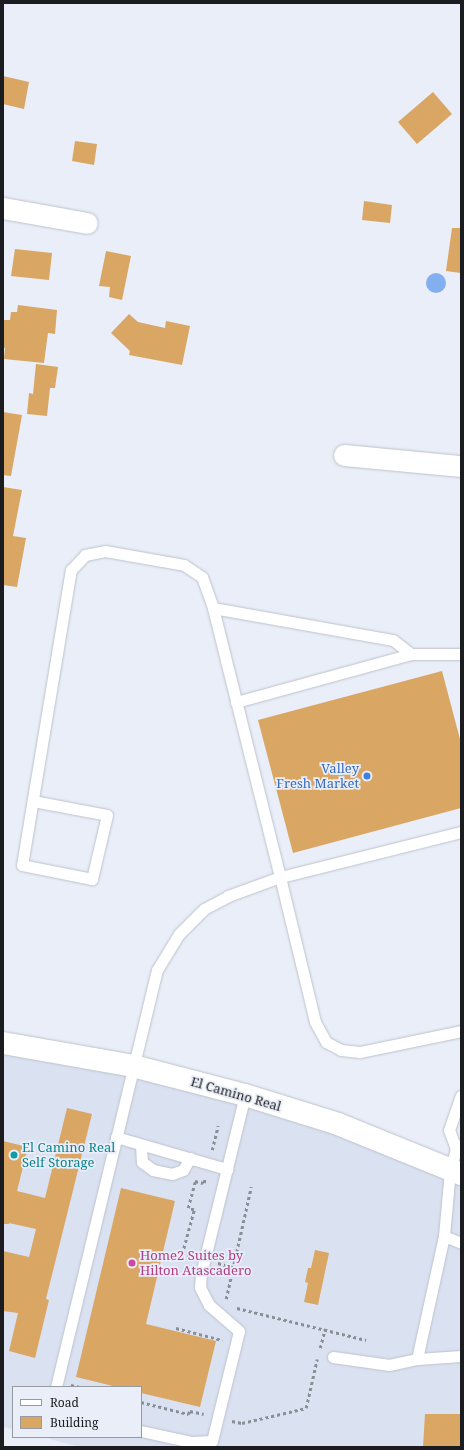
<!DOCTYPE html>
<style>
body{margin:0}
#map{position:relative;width:464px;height:1450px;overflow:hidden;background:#e9eef8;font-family:"Noto Serif",serif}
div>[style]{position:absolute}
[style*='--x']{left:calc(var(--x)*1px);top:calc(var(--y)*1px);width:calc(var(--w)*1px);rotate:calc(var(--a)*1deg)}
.built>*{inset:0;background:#dae2f2}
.water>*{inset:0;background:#84afee}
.round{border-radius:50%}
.building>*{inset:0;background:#d9a663}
.path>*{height:2.5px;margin-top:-1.25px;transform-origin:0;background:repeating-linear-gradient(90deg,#8a8e95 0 3px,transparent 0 6px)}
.roads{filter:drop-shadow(0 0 1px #bdc1cb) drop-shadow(0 0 1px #bdc1cb)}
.lane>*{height:11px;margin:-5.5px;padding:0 5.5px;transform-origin:5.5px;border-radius:5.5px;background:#fff}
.street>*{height:21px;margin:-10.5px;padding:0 10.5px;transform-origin:10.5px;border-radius:10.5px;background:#fff}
.secondary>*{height:22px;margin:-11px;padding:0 11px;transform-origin:11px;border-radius:11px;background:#fff}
.dots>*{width:11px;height:11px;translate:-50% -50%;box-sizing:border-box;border:2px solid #e9eef8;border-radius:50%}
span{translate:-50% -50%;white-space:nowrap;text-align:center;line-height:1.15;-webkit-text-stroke:3.5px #e9eef8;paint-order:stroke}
.shop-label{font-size:13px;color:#366cbe}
.right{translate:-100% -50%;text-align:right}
.street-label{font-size:13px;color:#1a1c1f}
.culture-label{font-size:13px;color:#0d838f}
.left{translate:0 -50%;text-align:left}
.hotel-label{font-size:13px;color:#b23c85}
.frame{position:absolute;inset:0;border:4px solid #1a1c1f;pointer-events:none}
.legend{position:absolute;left:12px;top:1386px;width:130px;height:52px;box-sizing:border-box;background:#e9eef8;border:1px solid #969aa1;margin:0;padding:5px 7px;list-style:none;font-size:12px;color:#1a1c1f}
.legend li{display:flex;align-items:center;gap:8px;height:20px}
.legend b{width:20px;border:1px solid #969aa1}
</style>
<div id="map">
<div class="built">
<div style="clip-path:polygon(3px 1052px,105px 1068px,291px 1116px,461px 1182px,461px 1447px,80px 1447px,42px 1437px,141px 1437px,141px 1387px,13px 1387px,13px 1429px,3px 1427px)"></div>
</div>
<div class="water">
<div class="round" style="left:426px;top:273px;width:20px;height:20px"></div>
</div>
<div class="building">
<div style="clip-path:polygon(3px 76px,29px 82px,24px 109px,3px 104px)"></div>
<div style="clip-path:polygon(433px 92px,452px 114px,417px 144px,398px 122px)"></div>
<div style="clip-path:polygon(75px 141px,97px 144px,94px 165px,72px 161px)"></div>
<div style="clip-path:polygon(364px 201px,392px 205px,390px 223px,362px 220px)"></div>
<div style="clip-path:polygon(452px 228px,461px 228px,461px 273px,446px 271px)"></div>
<div style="clip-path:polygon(15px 249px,52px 253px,49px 280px,11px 276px)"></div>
<div style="clip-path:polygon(106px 251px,131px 256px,122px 300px,109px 297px,110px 287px,99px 286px)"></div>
<div style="clip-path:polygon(18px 305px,57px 310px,55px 334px,48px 333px,44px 363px,4px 359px,5px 348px,3px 347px,3px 320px,10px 320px,11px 312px,17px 312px)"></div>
<div style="clip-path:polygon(129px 314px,138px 322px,165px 328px,166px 321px,190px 326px,182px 365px,129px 355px,130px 351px,111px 333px)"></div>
<div style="clip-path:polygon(36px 364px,58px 367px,55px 388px,50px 388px,47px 416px,27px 414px,29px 393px,33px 394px)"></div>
<div style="clip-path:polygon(3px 412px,22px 415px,11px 476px,3px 475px)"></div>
<div style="clip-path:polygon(3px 487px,22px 490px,13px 536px,26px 538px,17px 587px,3px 585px)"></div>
<div style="clip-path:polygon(442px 671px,461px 743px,461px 808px,293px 853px,258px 720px)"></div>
<div style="clip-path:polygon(67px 1108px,92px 1114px,46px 1299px,49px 1300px,35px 1358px,9px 1351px,18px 1313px,3px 1311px,3px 1251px,29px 1257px,36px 1229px,9px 1223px,9px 1224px,3px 1224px,3px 1141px,28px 1147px,17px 1191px,45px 1198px)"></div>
<div style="clip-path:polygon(121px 1188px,175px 1201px,146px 1324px,216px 1341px,200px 1407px,141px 1393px,141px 1387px,117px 1387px,76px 1377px)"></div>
<div style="clip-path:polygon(315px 1250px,329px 1253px,318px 1305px,304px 1302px,308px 1283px,305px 1282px,308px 1268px,311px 1268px)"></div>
<div style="clip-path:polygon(425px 1414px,461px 1414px,461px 1447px,423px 1447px)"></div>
</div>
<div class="path">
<div style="--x:212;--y:1150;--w:25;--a:-76"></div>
<div style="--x:190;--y:1256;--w:8;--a:-166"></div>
<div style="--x:182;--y:1254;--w:46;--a:-74.7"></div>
<div style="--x:194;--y:1210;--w:6;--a:-162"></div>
<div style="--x:188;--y:1208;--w:28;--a:-75"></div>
<div style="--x:195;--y:1181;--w:9;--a:13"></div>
<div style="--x:204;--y:1183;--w:5;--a:-79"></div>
<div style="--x:218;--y:1263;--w:16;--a:15"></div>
<div style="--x:226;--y:1299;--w:115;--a:-77.4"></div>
<div style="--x:237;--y:1308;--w:133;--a:13.9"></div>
<div style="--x:176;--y:1328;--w:48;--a:14.6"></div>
<div style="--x:320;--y:1348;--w:20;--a:-75"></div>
<div style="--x:71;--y:1385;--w:9;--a:13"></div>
<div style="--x:141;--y:1402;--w:49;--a:14.3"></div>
<div style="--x:188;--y:1414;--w:4;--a:-56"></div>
<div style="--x:190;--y:1411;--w:14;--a:12"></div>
<div style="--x:232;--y:1421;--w:10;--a:11"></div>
<div style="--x:242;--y:1423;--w:66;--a:-13.2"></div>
<div style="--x:306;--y:1408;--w:50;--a:-77.3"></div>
</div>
<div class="roads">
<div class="lane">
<div style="--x:236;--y:702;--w:181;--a:-15.3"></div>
<div style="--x:33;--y:801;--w:75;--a:10.7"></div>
<div style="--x:107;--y:815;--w:66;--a:103.2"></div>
<div style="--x:92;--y:879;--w:71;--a:-168.7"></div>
<div style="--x:22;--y:865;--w:299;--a:-80.6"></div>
<div style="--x:71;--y:570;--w:21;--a:-47"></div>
<div style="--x:85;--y:555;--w:20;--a:-11"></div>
<div style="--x:105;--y:551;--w:80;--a:10"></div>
<div style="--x:184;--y:565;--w:22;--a:34"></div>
<div style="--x:202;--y:577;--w:33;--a:70"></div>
<div style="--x:461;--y:832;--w:187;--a:166"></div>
<div style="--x:280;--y:877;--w:149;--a:76.4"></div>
<div style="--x:315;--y:1022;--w:23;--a:61"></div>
<div style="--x:326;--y:1042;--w:17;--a:28"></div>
<div style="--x:341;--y:1050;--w:19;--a:6"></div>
<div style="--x:360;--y:1052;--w:103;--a:-11.7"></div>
<div style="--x:116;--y:1137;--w:116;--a:16.1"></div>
<div style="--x:141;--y:1145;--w:17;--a:87"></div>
<div style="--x:142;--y:1162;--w:14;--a:36"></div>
<div style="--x:153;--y:1170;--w:19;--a:12"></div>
<div style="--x:172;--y:1174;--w:12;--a:-20"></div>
<div style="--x:183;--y:1170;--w:14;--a:-60"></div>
<div style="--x:461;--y:1145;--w:6;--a:141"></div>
<div style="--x:456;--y:1149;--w:22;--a:106"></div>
<div style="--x:450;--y:1170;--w:66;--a:95.2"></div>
<div style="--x:444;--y:1236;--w:126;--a:102.4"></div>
<div style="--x:417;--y:1359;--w:44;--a:-3.9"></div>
<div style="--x:456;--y:1149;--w:20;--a:-110"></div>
<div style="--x:449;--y:1130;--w:36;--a:-71"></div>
<div style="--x:444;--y:1236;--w:18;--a:22"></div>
<div style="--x:333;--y:1357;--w:57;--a:8.1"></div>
<div style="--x:389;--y:1365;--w:29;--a:-12"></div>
<div style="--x:56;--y:1387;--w:429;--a:-76.4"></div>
<div style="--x:157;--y:970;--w:42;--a:-58.6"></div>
<div style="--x:179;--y:934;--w:35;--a:-45"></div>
<div style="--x:204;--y:909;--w:27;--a:-28"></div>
<div style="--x:228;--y:896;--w:55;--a:-20.1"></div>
<div style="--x:280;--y:877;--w:277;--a:-104"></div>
<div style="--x:213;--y:608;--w:183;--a:10.1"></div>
<div style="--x:393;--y:640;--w:23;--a:38"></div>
<div style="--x:411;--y:654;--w:50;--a:0"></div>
<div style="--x:141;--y:1431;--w:51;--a:12.4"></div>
<div style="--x:191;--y:1442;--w:21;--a:-3"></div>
<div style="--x:212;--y:1441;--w:113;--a:-76.2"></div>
<div style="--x:239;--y:1331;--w:40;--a:-139"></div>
<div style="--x:209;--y:1305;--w:20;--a:-117"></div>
<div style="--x:200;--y:1287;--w:13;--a:-86"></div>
<div style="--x:201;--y:1274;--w:184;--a:-76.2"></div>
</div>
<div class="street">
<div style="--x:3;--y:208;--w:85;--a:10.1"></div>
<div style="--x:344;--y:455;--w:118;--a:5.4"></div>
</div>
<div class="secondary">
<div style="--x:3;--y:1043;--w:132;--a:10"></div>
<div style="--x:133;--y:1066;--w:116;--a:14.5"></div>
<div style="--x:245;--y:1095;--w:97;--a:17.3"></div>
<div style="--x:338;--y:1124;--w:133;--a:22.1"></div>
</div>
</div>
<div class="dots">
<div style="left:367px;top:776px;background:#3f7fe0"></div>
<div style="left:14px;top:1155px;background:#0f9aa8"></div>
<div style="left:132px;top:1263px;background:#d1479c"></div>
</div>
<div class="shop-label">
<span class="right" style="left:359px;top:776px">Valley<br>Fresh Market</span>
</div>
<div class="street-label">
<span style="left:236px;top:1094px;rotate:16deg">El Camino Real</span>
</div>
<div class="culture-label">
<span class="left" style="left:22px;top:1155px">El Camino Real<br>Self Storage</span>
</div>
<div class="hotel-label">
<span class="left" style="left:140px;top:1263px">Home2 Suites by<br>Hilton Atascadero</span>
</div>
<div class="frame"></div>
<ul class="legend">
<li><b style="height:5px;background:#fff"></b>Road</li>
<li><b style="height:11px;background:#d9a663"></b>Building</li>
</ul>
</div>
